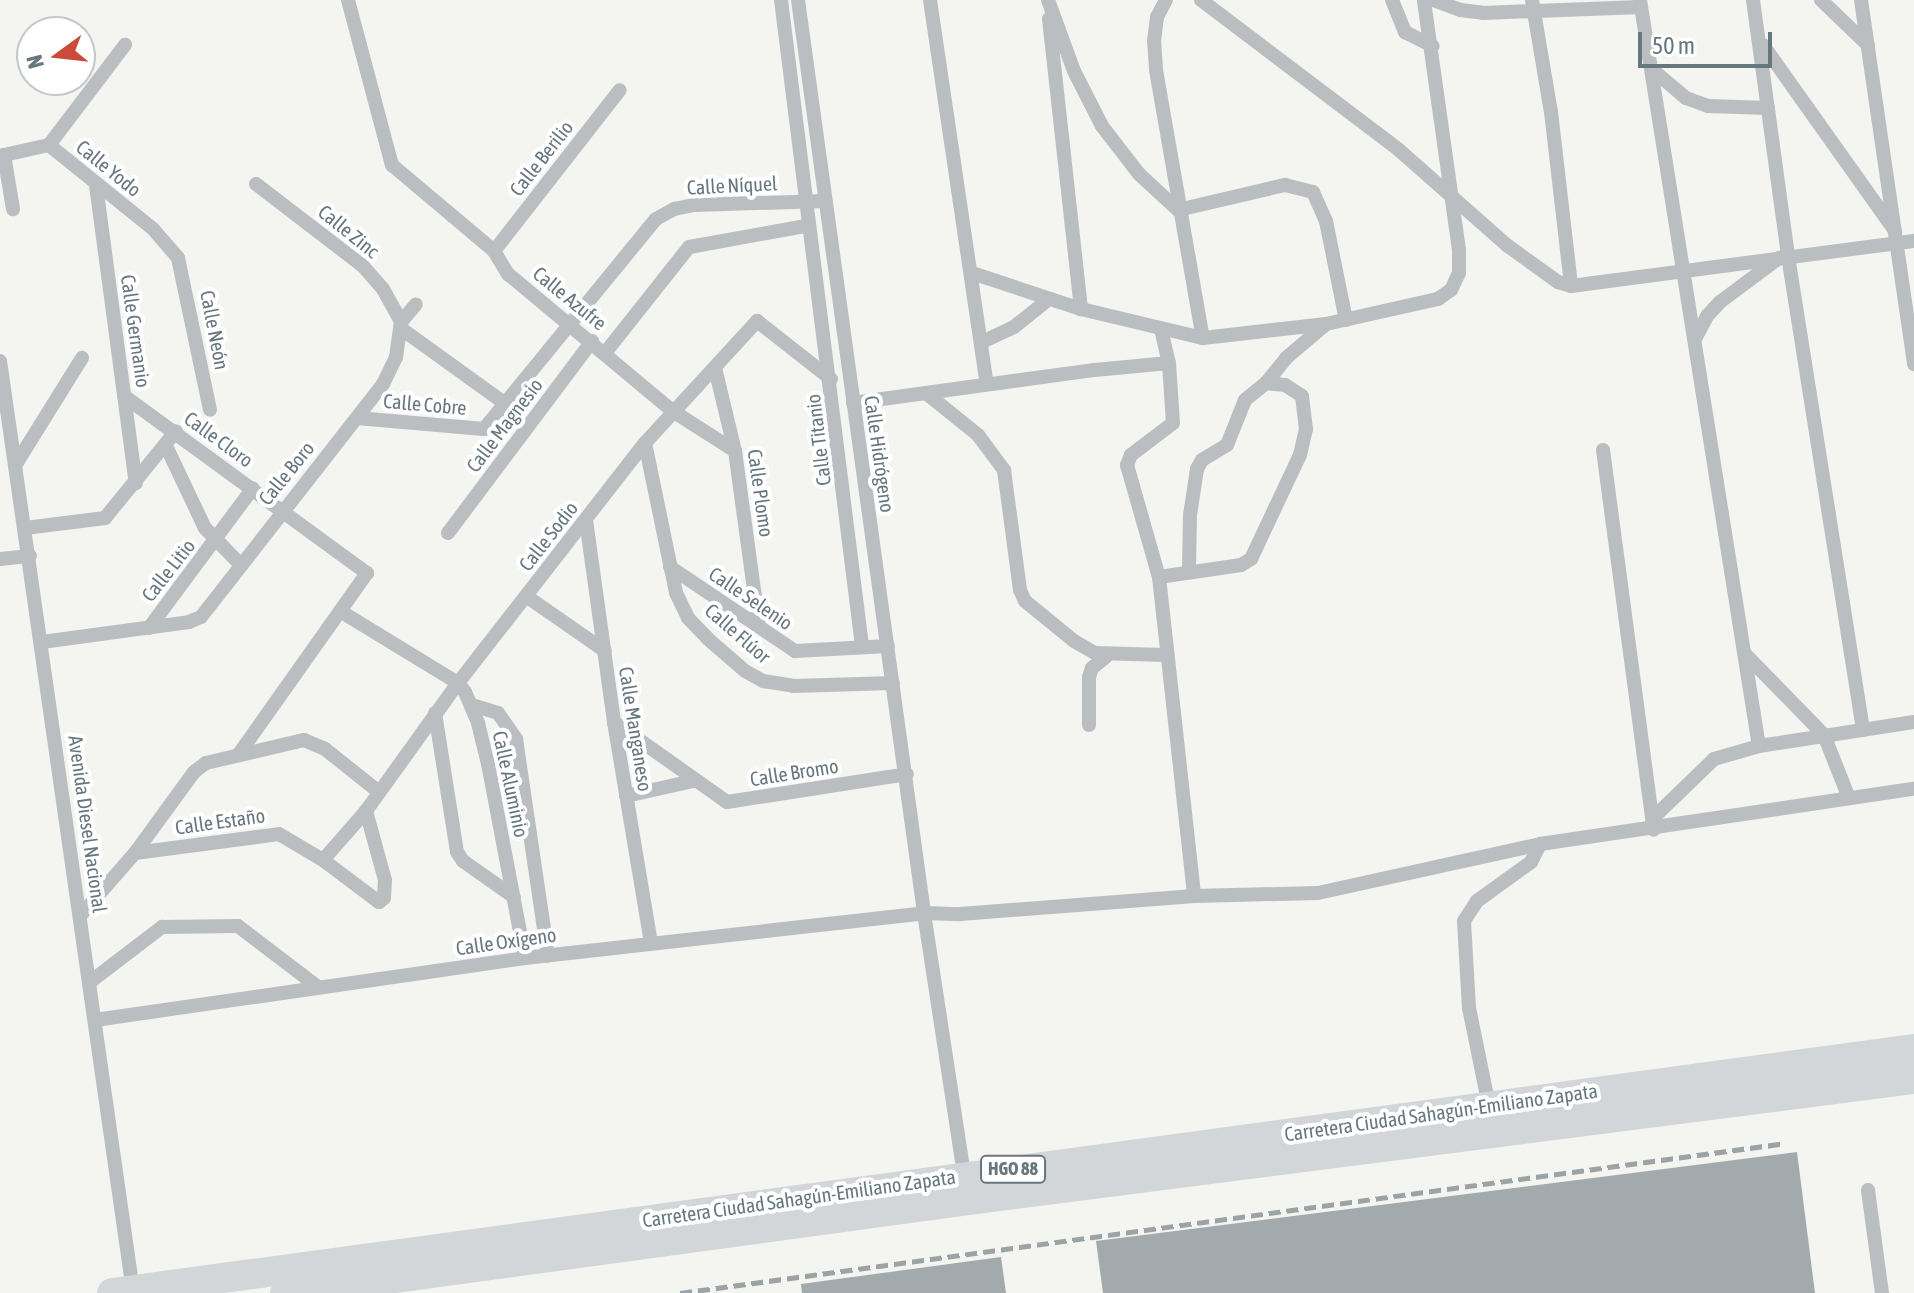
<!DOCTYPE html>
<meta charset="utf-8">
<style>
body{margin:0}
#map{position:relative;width:1914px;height:1293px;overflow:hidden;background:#f4f4f1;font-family:"Asap Condensed",sans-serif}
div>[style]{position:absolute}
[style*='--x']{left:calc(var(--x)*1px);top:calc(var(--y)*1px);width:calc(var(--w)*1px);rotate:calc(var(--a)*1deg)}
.building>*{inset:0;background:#a2aaad}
.minor>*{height:14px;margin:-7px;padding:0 7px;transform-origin:7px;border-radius:7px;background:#babec0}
.major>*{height:30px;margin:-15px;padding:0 15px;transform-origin:15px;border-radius:15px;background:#d2d6d9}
.rail>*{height:5px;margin-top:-2.5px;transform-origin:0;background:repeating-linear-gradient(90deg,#9ca3a6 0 12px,transparent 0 18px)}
span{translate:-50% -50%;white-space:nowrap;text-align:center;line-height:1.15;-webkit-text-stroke:8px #fff;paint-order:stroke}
.shield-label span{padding:2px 6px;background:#fff;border:2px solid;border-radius:6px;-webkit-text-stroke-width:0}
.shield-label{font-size:18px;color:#67777e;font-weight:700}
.street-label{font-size:20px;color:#67777e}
.north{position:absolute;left:16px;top:16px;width:80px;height:80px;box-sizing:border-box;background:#fff;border:2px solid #c2c9cb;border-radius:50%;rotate:255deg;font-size:22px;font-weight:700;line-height:32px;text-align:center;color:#67777e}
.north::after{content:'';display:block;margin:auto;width:28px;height:36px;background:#cb4a3a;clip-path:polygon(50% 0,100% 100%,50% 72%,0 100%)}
.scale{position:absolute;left:1638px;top:32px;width:134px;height:36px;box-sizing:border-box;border:4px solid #67777e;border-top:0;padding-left:10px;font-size:24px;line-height:28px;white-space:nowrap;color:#67777e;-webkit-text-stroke:6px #fff;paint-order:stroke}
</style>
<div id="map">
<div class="building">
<div style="clip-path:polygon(1797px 1152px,1815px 1293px,1103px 1293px,1096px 1241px)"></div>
<div style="clip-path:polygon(1001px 1257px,1006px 1293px,802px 1293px,801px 1284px)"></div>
</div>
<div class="minor">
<div style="--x:348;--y:0;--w:171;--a:75.1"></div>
<div style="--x:392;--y:165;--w:133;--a:40.1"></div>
<div style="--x:494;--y:251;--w:27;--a:59"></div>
<div style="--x:508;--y:274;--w:212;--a:39.8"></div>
<div style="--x:671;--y:410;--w:76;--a:32.6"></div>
<div style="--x:781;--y:0;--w:651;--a:82.85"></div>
<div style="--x:798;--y:0;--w:922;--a:82.14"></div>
<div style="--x:924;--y:913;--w:270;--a:81.3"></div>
<div style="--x:930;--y:0;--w:388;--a:81.6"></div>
<div style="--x:1048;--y:0;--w:76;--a:69.9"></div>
<div style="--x:1074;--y:71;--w:62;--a:63"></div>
<div style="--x:1102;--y:126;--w:61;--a:52.4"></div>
<div style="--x:1139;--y:174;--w:53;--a:42.7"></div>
<div style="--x:1178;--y:210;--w:110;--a:-13.2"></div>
<div style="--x:1285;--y:185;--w:29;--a:14"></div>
<div style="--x:1313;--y:192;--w:32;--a:66"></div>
<div style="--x:1326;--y:221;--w:101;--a:78.6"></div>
<div style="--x:1166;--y:0;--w:19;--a:118"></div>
<div style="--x:1157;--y:17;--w:23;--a:97"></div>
<div style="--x:1154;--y:40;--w:30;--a:86"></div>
<div style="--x:1156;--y:70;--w:272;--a:80.1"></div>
<div style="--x:1201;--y:0;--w:248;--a:37.1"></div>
<div style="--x:1399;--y:150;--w:145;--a:41.4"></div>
<div style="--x:1508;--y:246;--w:62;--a:35.8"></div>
<div style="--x:1558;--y:282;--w:14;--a:17"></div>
<div style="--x:1571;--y:286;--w:346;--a:-7.5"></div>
<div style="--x:1392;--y:0;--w:35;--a:68"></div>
<div style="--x:1405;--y:32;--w:31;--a:27"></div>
<div style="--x:1433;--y:0;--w:29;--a:20"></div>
<div style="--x:1460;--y:10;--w:23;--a:7"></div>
<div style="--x:1483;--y:13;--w:158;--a:-2.2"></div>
<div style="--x:1532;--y:0;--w:114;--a:80.4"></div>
<div style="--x:1551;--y:112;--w:175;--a:83.4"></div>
<div style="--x:1640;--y:0;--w:755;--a:80.94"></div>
<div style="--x:1753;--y:0;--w:258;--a:82.2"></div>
<div style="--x:1788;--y:256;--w:480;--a:81"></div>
<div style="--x:1821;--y:0;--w:65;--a:43.8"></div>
<div style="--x:1861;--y:0;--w:368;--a:81.7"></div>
<div style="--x:1049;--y:19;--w:292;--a:83.7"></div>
<div style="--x:1763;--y:45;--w:228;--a:54.6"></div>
<div style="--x:1654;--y:71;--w:42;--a:40.2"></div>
<div style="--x:1686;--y:98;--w:23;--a:20"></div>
<div style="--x:1708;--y:106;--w:60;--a:1.9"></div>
<div style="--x:49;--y:145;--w:134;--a:38.9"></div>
<div style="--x:153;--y:229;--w:38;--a:49"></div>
<div style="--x:178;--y:258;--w:155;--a:78.1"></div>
<div style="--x:49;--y:145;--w:126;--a:-52.8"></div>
<div style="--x:4;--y:155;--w:55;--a:80.5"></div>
<div style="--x:0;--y:156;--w:50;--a:-12.7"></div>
<div style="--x:256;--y:184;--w:135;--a:37.5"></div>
<div style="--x:363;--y:266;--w:30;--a:49"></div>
<div style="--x:383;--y:289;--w:38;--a:61"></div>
<div style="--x:96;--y:185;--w:301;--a:82.4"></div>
<div style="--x:494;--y:251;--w:204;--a:-52"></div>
<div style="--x:972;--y:273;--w:115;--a:18.3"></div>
<div style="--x:1081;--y:309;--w:125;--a:13.4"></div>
<div style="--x:1203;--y:338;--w:124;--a:-6.5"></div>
<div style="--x:1326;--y:324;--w:115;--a:-12.6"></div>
<div style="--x:1438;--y:299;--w:16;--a:-35"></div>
<div style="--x:1451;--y:290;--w:19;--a:-65"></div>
<div style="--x:1459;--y:273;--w:23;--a:-90"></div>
<div style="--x:1459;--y:250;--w:252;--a:-98"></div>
<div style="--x:1161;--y:329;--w:35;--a:77"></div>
<div style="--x:1169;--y:363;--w:60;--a:86.2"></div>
<div style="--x:1173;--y:423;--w:53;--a:142.7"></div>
<div style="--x:1131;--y:455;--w:11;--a:112"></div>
<div style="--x:1127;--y:465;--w:116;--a:74.1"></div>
<div style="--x:1159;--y:577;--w:321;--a:83.7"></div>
<div style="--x:403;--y:330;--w:128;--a:35.8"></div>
<div style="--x:1695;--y:339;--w:26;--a:-62"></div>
<div style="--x:1707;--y:316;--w:19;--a:-47"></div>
<div style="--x:1720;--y:302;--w:74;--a:-36.7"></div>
<div style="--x:982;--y:342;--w:35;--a:-25"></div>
<div style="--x:1014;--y:327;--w:45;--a:-38.7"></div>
<div style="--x:605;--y:353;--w:135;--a:-51.6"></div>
<div style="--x:689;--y:247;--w:119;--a:-10.2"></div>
<div style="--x:0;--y:361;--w:939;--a:81.86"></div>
<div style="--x:715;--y:368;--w:85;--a:76.5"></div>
<div style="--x:735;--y:451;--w:177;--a:82.2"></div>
<div style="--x:926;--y:393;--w:67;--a:38.9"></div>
<div style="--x:978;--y:435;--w:44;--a:53.4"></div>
<div style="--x:1004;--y:470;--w:121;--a:82.4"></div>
<div style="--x:1020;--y:590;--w:12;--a:66"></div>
<div style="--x:1025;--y:601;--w:63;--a:39.2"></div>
<div style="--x:1074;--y:641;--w:24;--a:30"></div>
<div style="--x:1095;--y:653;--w:71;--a:1.6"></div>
<div style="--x:124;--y:396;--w:301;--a:36.1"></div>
<div style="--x:367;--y:573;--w:222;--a:125.3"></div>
<div style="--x:853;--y:403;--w:244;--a:-7.8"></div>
<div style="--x:1095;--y:370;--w:74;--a:-5.4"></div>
<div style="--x:357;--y:418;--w:127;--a:5"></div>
<div style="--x:484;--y:429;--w:271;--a:-50.7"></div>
<div style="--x:656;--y:219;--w:21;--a:-29"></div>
<div style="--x:674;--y:209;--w:21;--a:-11"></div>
<div style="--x:695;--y:205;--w:130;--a:-1.8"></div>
<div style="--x:645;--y:443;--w:153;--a:78.3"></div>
<div style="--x:676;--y:593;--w:28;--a:64"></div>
<div style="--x:688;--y:618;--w:29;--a:46"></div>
<div style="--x:708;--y:639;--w:49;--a:40.9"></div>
<div style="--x:745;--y:671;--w:21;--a:29"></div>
<div style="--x:763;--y:681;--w:30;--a:9"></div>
<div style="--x:793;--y:686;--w:100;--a:-1.7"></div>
<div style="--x:166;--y:446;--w:91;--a:64.6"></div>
<div style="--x:205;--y:528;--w:52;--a:45.8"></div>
<div style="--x:1603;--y:450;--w:383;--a:82.4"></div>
<div style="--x:16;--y:464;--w:125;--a:-58.1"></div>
<div style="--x:586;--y:520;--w:204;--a:82.1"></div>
<div style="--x:614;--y:722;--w:224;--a:80.5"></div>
<div style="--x:25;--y:528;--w:81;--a:-7.1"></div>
<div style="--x:105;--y:518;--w:112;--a:-50.8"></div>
<div style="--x:448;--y:533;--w:240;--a:-53.1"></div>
<div style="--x:0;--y:559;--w:30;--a:-6"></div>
<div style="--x:670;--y:567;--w:151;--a:33.9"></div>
<div style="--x:795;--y:651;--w:93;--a:-3.1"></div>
<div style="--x:1189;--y:571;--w:56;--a:-89"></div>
<div style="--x:1190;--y:515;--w:47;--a:-81.3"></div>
<div style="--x:1197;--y:469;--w:10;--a:-61"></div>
<div style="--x:1202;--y:460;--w:29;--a:-31"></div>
<div style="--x:1227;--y:445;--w:48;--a:-68.2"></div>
<div style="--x:1245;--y:400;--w:27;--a:-39"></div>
<div style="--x:1159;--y:577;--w:83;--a:-8.3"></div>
<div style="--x:1241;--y:565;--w:12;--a:-31"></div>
<div style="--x:1251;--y:559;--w:115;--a:-64.8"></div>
<div style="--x:1300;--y:455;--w:27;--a:-77"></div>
<div style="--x:1306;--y:429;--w:33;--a:-97"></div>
<div style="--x:1302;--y:396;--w:20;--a:-147"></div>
<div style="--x:1285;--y:385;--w:19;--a:-174"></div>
<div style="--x:1266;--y:383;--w:32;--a:-51"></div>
<div style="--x:1286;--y:358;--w:52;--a:-40.4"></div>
<div style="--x:526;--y:596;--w:96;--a:34.8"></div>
<div style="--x:340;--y:611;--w:138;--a:31.4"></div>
<div style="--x:458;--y:683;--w:11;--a:52"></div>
<div style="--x:465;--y:692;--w:34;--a:67"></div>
<div style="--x:478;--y:723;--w:42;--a:76.3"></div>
<div style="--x:488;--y:764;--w:197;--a:79.2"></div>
<div style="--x:149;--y:628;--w:174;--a:-53.4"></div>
<div style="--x:42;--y:642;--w:148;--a:-7.7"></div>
<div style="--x:189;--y:622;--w:13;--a:-23"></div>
<div style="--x:201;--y:617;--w:296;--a:-52"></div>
<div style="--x:383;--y:384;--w:30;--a:-64"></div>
<div style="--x:396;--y:357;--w:35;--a:-82"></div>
<div style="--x:401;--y:322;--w:23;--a:-50"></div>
<div style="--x:1745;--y:654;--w:113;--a:45.7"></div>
<div style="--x:1824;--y:735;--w:68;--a:68.4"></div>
<div style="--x:472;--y:705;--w:27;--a:17"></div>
<div style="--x:498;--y:713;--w:32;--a:55"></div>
<div style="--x:516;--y:739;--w:219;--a:81.6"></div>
<div style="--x:435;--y:713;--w:141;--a:81"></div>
<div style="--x:457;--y:852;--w:11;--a:56"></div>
<div style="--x:463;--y:861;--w:62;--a:35.2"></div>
<div style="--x:614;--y:722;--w:138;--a:35.3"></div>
<div style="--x:727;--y:802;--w:182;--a:-8.8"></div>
<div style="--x:1089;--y:725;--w:48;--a:-90"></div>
<div style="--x:1089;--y:677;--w:9;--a:-72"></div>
<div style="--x:1092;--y:668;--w:19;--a:-39"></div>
<div style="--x:626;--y:796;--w:69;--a:-12.6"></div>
<div style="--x:1653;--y:818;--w:85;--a:-44"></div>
<div style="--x:1714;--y:759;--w:47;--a:-16.1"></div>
<div style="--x:1759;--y:746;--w:157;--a:-8.8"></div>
<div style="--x:135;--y:853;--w:145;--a:-7.5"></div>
<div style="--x:279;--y:834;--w:51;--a:30.6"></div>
<div style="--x:323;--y:860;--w:70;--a:36.9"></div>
<div style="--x:379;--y:902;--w:6;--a:-39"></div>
<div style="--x:384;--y:898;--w:18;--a:-87"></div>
<div style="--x:385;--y:880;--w:72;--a:-105.4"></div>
<div style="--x:323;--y:860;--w:65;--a:-48.7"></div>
<div style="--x:366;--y:811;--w:158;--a:-54.3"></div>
<div style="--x:458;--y:683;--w:304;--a:-52.1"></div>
<div style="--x:645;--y:443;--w:166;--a:-47.4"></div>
<div style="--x:757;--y:321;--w:94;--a:38.1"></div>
<div style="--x:80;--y:916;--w:84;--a:-48.9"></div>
<div style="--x:135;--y:853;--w:100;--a:-53.9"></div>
<div style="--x:194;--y:772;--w:15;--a:-37"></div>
<div style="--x:206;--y:763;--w:101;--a:-13.2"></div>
<div style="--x:304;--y:740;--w:23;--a:23"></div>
<div style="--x:325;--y:749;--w:69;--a:38.5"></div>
<div style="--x:90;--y:982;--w:91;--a:-37.4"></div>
<div style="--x:162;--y:927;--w:76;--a:-0.8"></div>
<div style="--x:238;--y:926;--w:101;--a:37.3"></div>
<div style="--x:95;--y:1020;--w:434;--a:-8.2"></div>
<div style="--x:525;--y:958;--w:402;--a:-6.4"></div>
<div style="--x:924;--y:913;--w:36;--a:2"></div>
<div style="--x:960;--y:914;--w:235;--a:-4.4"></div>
<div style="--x:1194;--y:896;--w:124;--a:-1.4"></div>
<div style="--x:1318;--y:893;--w:227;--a:-12.4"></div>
<div style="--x:1540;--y:844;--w:378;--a:-8.4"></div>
<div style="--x:1489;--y:1106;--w:100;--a:-101.5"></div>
<div style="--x:1469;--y:1008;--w:87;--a:-93.3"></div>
<div style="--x:1464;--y:921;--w:24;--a:-57"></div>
<div style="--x:1477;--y:901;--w:67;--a:-35.8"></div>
<div style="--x:1531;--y:862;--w:20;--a:-63"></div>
<div style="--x:1868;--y:1190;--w:104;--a:82.3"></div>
</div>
<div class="major">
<div style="--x:112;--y:1293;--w:1818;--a:-7.71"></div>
<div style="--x:285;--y:1293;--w:689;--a:-7.75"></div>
<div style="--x:968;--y:1200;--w:954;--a:-7.29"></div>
</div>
<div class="rail">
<div style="--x:680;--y:1293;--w:1116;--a:-7.72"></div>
</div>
<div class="shield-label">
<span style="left:1013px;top:1169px">HGO 88</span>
</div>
<div class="street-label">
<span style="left:541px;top:158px;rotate:-52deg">Calle Berilio</span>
<span style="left:109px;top:168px;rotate:39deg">Calle Yodo</span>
<span style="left:732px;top:185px;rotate:-3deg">Calle Níquel</span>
<span style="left:349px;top:231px;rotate:39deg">Calle Zinc</span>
<span style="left:570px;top:298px;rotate:39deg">Calle Azufre</span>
<span style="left:215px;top:330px;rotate:79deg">Calle Neón</span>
<span style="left:136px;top:331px;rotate:82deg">Calle Germanio</span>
<span style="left:425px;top:404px;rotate:5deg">Calle Cobre</span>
<span style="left:504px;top:425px;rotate:-53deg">Calle Magnesio</span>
<span style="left:219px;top:439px;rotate:36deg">Calle Cloro</span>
<span style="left:818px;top:440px;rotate:-97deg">Calle Titanio</span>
<span style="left:880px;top:454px;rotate:82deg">Calle Hidrógeno</span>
<span style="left:286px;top:473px;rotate:-51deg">Calle Boro</span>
<span style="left:761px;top:493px;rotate:82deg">Calle Plomo</span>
<span style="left:548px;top:536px;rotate:-52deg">Calle Sodio</span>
<span style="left:168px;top:570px;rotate:-52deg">Calle Litio</span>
<span style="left:751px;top:598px;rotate:34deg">Calle Selenio</span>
<span style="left:738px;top:633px;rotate:41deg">Calle Flúor</span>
<span style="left:636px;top:729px;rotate:81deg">Calle Manganeso</span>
<span style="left:794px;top:772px;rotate:-9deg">Calle Bromo</span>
<span style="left:511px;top:784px;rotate:78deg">Calle Aluminio</span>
<span style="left:220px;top:821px;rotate:-8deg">Calle Estaño</span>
<span style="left:88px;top:824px;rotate:82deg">Avenida Diesel Nacional</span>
<span style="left:506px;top:941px;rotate:-8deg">Calle Oxígeno</span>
<span style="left:1441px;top:1112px;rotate:-8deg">Carretera Ciudad Sahagún-Emiliano Zapata</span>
<span style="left:799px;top:1198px;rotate:-8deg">Carretera Ciudad Sahagún-Emiliano Zapata</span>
</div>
<div class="north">N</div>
<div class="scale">50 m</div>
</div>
